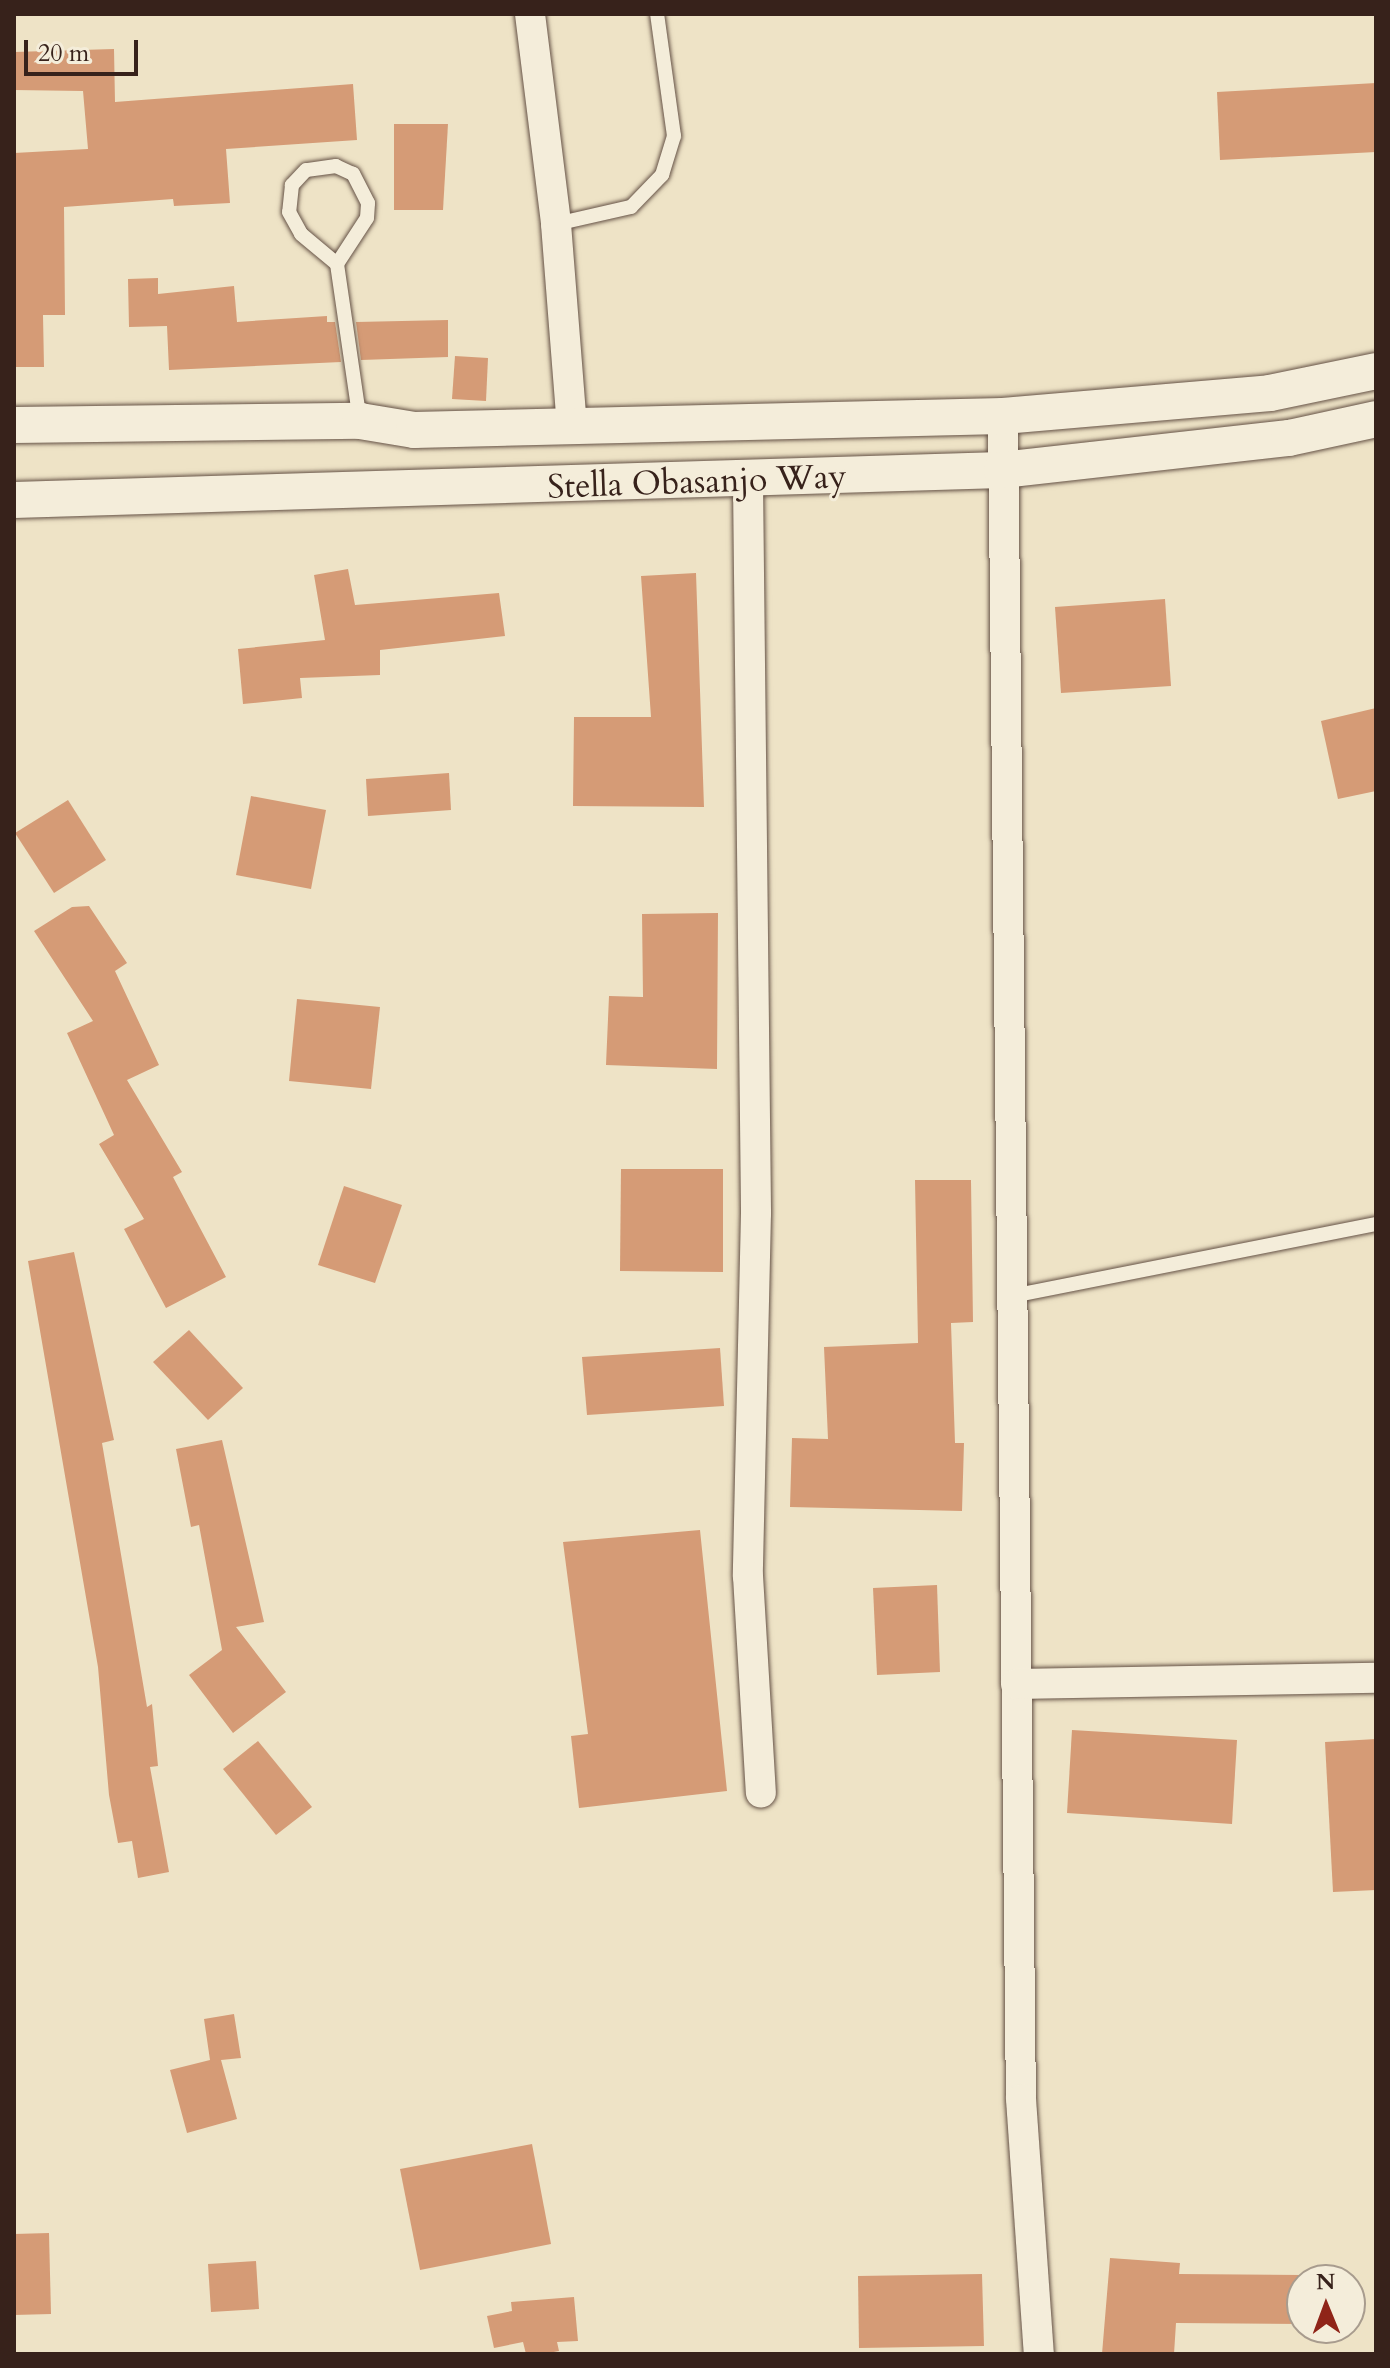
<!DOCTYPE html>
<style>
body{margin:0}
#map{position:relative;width:1390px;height:2368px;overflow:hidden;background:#eee3c6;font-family:Cardo,serif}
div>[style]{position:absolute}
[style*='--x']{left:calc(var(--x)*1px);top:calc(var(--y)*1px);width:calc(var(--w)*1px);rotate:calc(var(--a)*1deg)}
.building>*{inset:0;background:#d59b76}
.roads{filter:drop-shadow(0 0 2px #655246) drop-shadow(0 0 2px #655246)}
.service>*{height:14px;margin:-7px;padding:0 7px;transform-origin:7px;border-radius:7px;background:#f4edda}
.minor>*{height:30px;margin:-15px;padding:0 15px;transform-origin:15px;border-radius:15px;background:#f4edda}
.tertiary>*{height:36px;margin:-18px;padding:0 18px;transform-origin:18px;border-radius:18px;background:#f4edda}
span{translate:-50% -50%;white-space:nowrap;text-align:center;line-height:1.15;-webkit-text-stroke:6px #f4edda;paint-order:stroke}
.street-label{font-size:34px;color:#37221b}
.frame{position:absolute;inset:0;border:16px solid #37221b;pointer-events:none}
.north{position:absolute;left:1286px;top:2264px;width:80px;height:80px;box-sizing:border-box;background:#f4edda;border:2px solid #a89c8e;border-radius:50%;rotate:359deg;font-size:22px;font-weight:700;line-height:32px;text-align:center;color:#37221b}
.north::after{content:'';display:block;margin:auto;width:28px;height:36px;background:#8f2418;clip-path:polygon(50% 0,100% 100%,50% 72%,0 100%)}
.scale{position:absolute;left:24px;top:40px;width:114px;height:36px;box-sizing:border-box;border:4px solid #37221b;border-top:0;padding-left:10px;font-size:24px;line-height:28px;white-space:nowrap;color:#37221b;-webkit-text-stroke:6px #f4edda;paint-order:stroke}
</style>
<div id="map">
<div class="building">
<div style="clip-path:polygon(114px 49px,115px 102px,353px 84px,357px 140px,226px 149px,230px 203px,174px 206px,173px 199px,64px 207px,65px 315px,43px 315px,44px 367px,14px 367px,14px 153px,88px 149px,83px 91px,14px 90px,14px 52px)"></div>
<div style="clip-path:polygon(1376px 83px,1376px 152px,1220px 160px,1217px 92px)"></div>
<div style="clip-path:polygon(394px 124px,448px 124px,443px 210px,394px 210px)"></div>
<div style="clip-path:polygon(158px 278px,158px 294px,234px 286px,237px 322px,327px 316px,327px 322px,335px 322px,341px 362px,169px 370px,167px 326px,129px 327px,128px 279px)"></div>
<div style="clip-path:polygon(448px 320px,448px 357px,361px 360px,356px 322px)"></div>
<div style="clip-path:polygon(455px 356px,488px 358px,486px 401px,452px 399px)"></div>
<div style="clip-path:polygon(348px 569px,355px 605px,499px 593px,505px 636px,380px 650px,380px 675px,300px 678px,302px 698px,243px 704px,238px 649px,325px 640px,314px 575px)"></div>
<div style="clip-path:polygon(696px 573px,704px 807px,573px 806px,574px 717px,651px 717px,641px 576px)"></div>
<div style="clip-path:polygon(1165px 599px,1171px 686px,1061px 693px,1055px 607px)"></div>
<div style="clip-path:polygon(1376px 708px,1376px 791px,1338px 799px,1321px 721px)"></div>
<div style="clip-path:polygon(449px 773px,451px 810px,368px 816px,366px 779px)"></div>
<div style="clip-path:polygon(251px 796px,326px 810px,311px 889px,236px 875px)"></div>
<div style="clip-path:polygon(68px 800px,106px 860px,54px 893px,15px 833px)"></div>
<div style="clip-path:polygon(89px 906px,127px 963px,115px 971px,159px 1065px,127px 1080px,182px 1172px,173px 1177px,226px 1277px,166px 1308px,124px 1229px,144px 1219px,99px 1144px,114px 1135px,67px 1033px,93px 1021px,34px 931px,72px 907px)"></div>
<div style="clip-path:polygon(718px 913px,717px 1069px,606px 1065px,609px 996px,643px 997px,642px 914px)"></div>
<div style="clip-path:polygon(297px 999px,380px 1007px,371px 1089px,289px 1081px)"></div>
<div style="clip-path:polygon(621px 1169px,723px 1169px,723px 1272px,620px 1271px)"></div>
<div style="clip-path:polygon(915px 1180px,971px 1180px,973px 1322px,951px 1323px,955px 1443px,964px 1443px,962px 1511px,790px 1507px,792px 1438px,828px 1439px,824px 1347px,918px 1343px)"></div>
<div style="clip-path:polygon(344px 1186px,402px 1205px,375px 1283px,318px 1265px)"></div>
<div style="clip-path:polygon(74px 1252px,114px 1440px,102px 1443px,147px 1707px,152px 1704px,158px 1766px,150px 1767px,169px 1872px,138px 1878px,132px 1841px,118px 1843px,109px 1795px,98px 1667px,28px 1261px)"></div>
<div style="clip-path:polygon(189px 1330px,243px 1388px,208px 1420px,153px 1362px)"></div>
<div style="clip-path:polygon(720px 1348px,724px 1406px,587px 1415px,582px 1357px)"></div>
<div style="clip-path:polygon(222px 1440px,264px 1622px,236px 1627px,286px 1692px,233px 1733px,189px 1675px,222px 1650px,199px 1525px,191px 1527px,176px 1449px)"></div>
<div style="clip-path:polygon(700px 1530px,727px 1791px,579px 1808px,571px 1736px,588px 1734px,563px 1542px)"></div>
<div style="clip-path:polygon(937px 1585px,940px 1672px,877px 1675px,873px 1588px)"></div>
<div style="clip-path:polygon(1072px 1730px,1237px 1740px,1232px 1824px,1067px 1813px)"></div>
<div style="clip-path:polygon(1376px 1739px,1376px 1890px,1333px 1892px,1325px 1742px)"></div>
<div style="clip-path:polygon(258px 1741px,312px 1807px,276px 1835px,223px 1769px)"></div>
<div style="clip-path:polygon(234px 2014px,241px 2058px,221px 2060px,237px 2119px,187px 2133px,170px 2070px,210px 2060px,204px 2019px)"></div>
<div style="clip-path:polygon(532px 2144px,551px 2244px,420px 2270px,400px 2169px)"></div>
<div style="clip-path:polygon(49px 2233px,51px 2314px,14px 2315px,14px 2234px)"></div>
<div style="clip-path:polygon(1110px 2258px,1180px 2263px,1179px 2274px,1302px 2275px,1302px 2324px,1176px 2323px,1174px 2354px,1102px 2354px)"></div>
<div style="clip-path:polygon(256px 2261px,259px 2309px,211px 2312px,208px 2264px)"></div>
<div style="clip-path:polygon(982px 2274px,984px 2346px,859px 2348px,858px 2276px)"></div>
<div style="clip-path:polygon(574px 2297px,578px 2341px,557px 2342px,559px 2351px,543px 2354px,526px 2354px,523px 2342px,494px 2348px,487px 2316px,512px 2311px,511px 2302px)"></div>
</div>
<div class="roads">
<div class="service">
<div style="--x:556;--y:224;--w:77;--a:-12.8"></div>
<div style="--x:631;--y:207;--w:45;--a:-45.9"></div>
<div style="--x:662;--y:175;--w:41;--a:-72.9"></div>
<div style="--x:674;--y:136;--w:123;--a:-97.9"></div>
<div style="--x:337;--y:264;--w:55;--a:-56.9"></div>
<div style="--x:367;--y:218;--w:15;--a:-86"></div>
<div style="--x:368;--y:203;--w:33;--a:-117"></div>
<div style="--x:353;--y:174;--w:19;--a:-155"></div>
<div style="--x:336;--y:166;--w:30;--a:172"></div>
<div style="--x:306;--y:170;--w:21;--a:133"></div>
<div style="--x:292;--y:185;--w:27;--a:96"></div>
<div style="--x:289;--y:212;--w:25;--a:61"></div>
<div style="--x:301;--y:234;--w:47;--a:39.8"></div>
<div style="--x:337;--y:264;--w:159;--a:81.7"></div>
<div style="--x:1012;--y:1296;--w:371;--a:-11.2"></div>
</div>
<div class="minor">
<div style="--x:530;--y:14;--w:212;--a:82.9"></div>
<div style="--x:556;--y:224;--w:203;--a:85.5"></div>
<div style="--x:1003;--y:416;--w:1683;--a:89.39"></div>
<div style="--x:1021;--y:2099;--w:256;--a:86"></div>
<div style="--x:748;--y:482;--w:731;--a:89.37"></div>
<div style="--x:756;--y:1213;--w:363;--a:91.3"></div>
<div style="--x:748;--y:1576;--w:217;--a:86.6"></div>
<div style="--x:1016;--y:1684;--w:360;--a:-1"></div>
</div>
<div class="tertiary">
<div style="--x:14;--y:425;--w:346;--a:-0.7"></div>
<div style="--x:360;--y:421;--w:55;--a:9.5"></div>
<div style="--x:414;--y:430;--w:589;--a:-1.36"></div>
<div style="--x:1003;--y:416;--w:268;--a:-4.9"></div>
<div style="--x:1270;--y:393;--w:108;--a:-11.7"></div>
<div style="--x:14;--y:500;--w:988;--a:-1.74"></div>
<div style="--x:1002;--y:470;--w:289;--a:-6.4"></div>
<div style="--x:1289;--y:438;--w:89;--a:-12.3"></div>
</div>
</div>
<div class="street-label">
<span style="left:697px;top:482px;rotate:-2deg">Stella Obasanjo Way</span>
</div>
<div class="frame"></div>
<div class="north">N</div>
<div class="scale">20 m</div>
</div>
